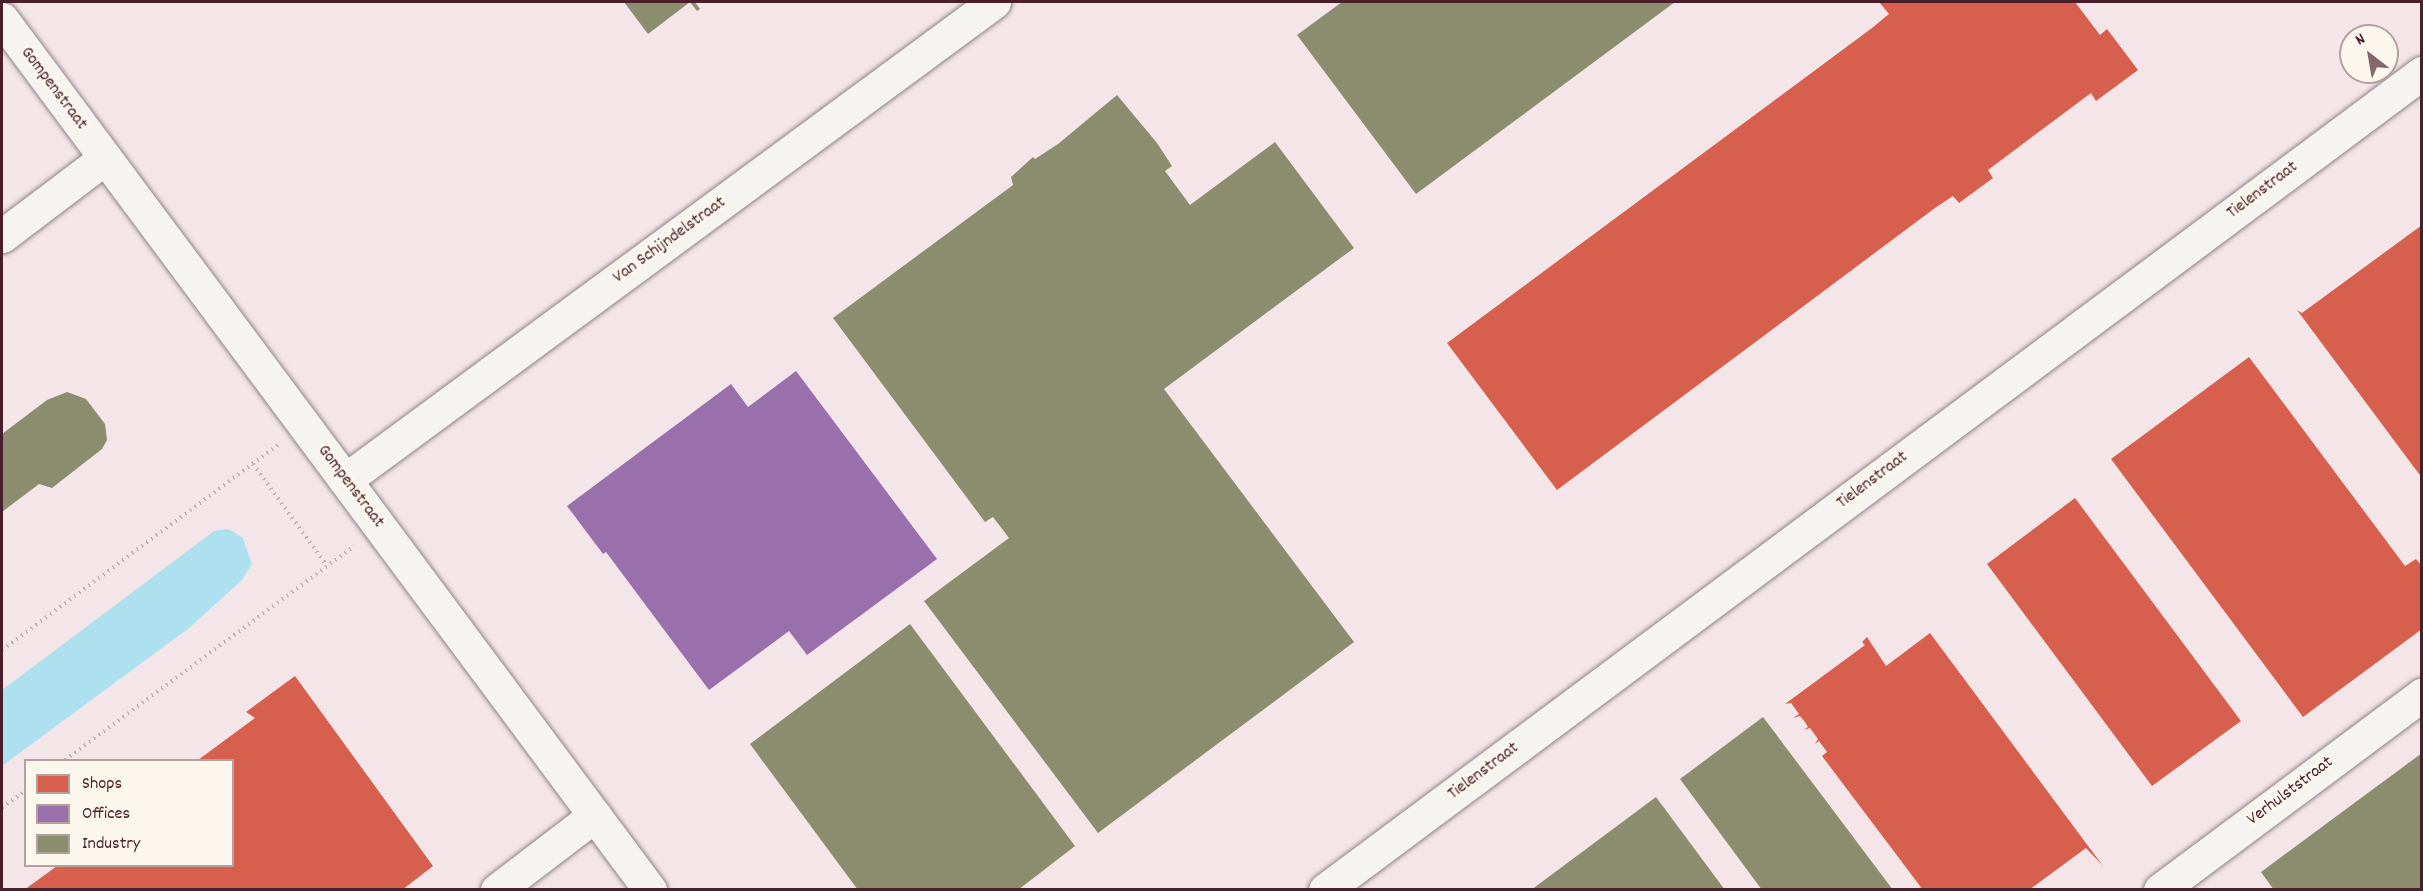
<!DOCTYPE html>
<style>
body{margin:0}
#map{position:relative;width:2423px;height:891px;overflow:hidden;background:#f4eeec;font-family:Dekko,sans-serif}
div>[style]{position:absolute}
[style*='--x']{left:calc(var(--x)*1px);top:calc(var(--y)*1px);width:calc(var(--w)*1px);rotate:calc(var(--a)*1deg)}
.built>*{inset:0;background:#f4e5e9}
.water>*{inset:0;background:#aee1f0}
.shops>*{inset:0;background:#d6604d}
.offices>*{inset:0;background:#9970ab}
.industry>*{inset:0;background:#8c8c6e}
.path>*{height:4px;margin-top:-2px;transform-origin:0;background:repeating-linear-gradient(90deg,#b8b2b0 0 1.5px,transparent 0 6px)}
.roads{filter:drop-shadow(0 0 2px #8f8485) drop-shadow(0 0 2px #8f8485)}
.street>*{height:33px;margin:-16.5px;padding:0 16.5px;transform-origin:16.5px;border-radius:16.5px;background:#f6f4f0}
span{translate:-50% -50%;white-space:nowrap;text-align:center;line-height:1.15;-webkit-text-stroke:6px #fbf7ec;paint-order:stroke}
.street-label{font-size:18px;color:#4a1f2b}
.frame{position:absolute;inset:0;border:3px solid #4a1f2b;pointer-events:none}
.legend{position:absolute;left:24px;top:759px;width:210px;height:108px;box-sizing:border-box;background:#fbf7ec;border:2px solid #b4a19f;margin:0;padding:8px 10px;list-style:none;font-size:18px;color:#4a1f2b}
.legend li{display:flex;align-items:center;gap:12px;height:30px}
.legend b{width:30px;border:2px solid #b4a19f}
.north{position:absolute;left:2339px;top:24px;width:60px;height:60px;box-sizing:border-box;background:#fbf7ec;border:2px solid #b4a19f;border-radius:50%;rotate:329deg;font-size:16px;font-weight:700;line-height:24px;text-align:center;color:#4a1f2b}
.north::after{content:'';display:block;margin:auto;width:21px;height:27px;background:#86676f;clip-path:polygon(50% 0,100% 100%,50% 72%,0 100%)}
</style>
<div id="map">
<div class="built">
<div style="clip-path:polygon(evenodd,2px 2px,2421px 2px,2421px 889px,2px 889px,2px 2px,2351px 36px,2387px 36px,2387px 72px,2351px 72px,2351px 36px,2px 2px,26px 760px,232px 760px,232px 866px,26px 866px,26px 760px)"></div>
</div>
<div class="water">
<div style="clip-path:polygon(229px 529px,243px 538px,252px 564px,242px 580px,189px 628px,2px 766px,2px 690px,214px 531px)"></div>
</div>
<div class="shops">
<div style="clip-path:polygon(1879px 2px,2075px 2px,2100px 35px,2107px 29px,2138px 70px,2096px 101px,2091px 93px,1988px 170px,1993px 178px,1959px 203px,1953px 196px,1935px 208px,1557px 490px,1447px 343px,1872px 28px,1889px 14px)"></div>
<div style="clip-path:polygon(2422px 225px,2422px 478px,2297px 310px,2302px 313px)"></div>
<div style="clip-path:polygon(2249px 357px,2405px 566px,2416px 559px,2422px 566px,2422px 629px,2303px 717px,2111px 459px)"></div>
<div style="clip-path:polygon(2075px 498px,2241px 721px,2152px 786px,1987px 564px)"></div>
<div style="clip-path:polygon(1930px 633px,2103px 866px,2086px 848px,2029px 890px,1923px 890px,1822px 756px,1827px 752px,1819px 741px,1815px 744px,1818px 739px,1810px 728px,1804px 730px,1808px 727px,1805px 722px,1800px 716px,1793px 718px,1799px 714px,1791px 703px,1785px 704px,1865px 645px,1862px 642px,1867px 637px,1886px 666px)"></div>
<div style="clip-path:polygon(295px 676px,433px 866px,402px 890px,24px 890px,57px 866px,232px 866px,232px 760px,198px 760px,255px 718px,246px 712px)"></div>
</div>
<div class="offices">
<div style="clip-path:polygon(796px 371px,937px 559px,807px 655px,789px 631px,709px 690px,606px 552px,603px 554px,567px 506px,731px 384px,748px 407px)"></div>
</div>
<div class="industry">
<div style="clip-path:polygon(624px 2px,695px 2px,700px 9px,697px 11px,690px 2px,648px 34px)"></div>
<div style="clip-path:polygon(1342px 2px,1675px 2px,1416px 194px,1297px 35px)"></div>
<div style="clip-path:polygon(1117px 95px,1157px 143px,1172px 166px,1165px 171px,1190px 205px,1275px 142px,1354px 248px,1164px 389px,1354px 642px,1098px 833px,924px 601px,1009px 538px,993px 517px,985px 522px,833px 318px,1013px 185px,1011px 177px,1033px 157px,1035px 159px,1058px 144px)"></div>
<div style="clip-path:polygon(67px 392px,86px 399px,105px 424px,107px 440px,102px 449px,52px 488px,39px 484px,2px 512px,2px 434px,47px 400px)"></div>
<div style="clip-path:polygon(910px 624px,1075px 846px,1018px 890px,858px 890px,750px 744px)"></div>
<div style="clip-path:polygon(1763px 717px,1893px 890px,1762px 890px,1680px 779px)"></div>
<div style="clip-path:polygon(2422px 753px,2422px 890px,2274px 890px,2261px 872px)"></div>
<div style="clip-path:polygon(1656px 797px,1725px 890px,1531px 890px)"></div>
</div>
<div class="path">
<div style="--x:253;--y:464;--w:126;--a:54"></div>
<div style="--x:2;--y:650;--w:344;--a:-36.6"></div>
<div style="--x:65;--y:760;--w:360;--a:-36.5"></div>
<div style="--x:2;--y:808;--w:30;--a:-37"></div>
</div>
<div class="roads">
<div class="street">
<div style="--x:2;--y:19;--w:1086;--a:53.35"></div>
<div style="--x:2;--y:236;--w:129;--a:-37.1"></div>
<div style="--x:345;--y:480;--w:806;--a:-36.37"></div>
<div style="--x:497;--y:890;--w:123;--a:-37.4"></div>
<div style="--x:1325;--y:890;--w:1368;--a:-36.68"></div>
<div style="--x:2160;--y:890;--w:327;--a:-36.7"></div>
</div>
</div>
<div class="street-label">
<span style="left:53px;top:89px;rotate:53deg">Gompenstraat</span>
<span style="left:2263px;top:191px;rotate:-37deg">Tielenstraat</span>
<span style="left:670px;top:241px;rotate:-36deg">Van Schijndelstraat</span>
<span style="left:1873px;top:481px;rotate:-37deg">Tielenstraat</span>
<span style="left:350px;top:487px;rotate:53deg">Gompenstraat</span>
<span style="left:1484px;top:772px;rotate:-37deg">Tielenstraat</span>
<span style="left:2291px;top:792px;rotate:-37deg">Verhulststraat</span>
</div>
<div class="frame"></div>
<ul class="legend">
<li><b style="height:16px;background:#d6604d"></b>Shops</li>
<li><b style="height:16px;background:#9970ab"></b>Offices</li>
<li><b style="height:16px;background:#8c8c6e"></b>Industry</li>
</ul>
<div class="north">N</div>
</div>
